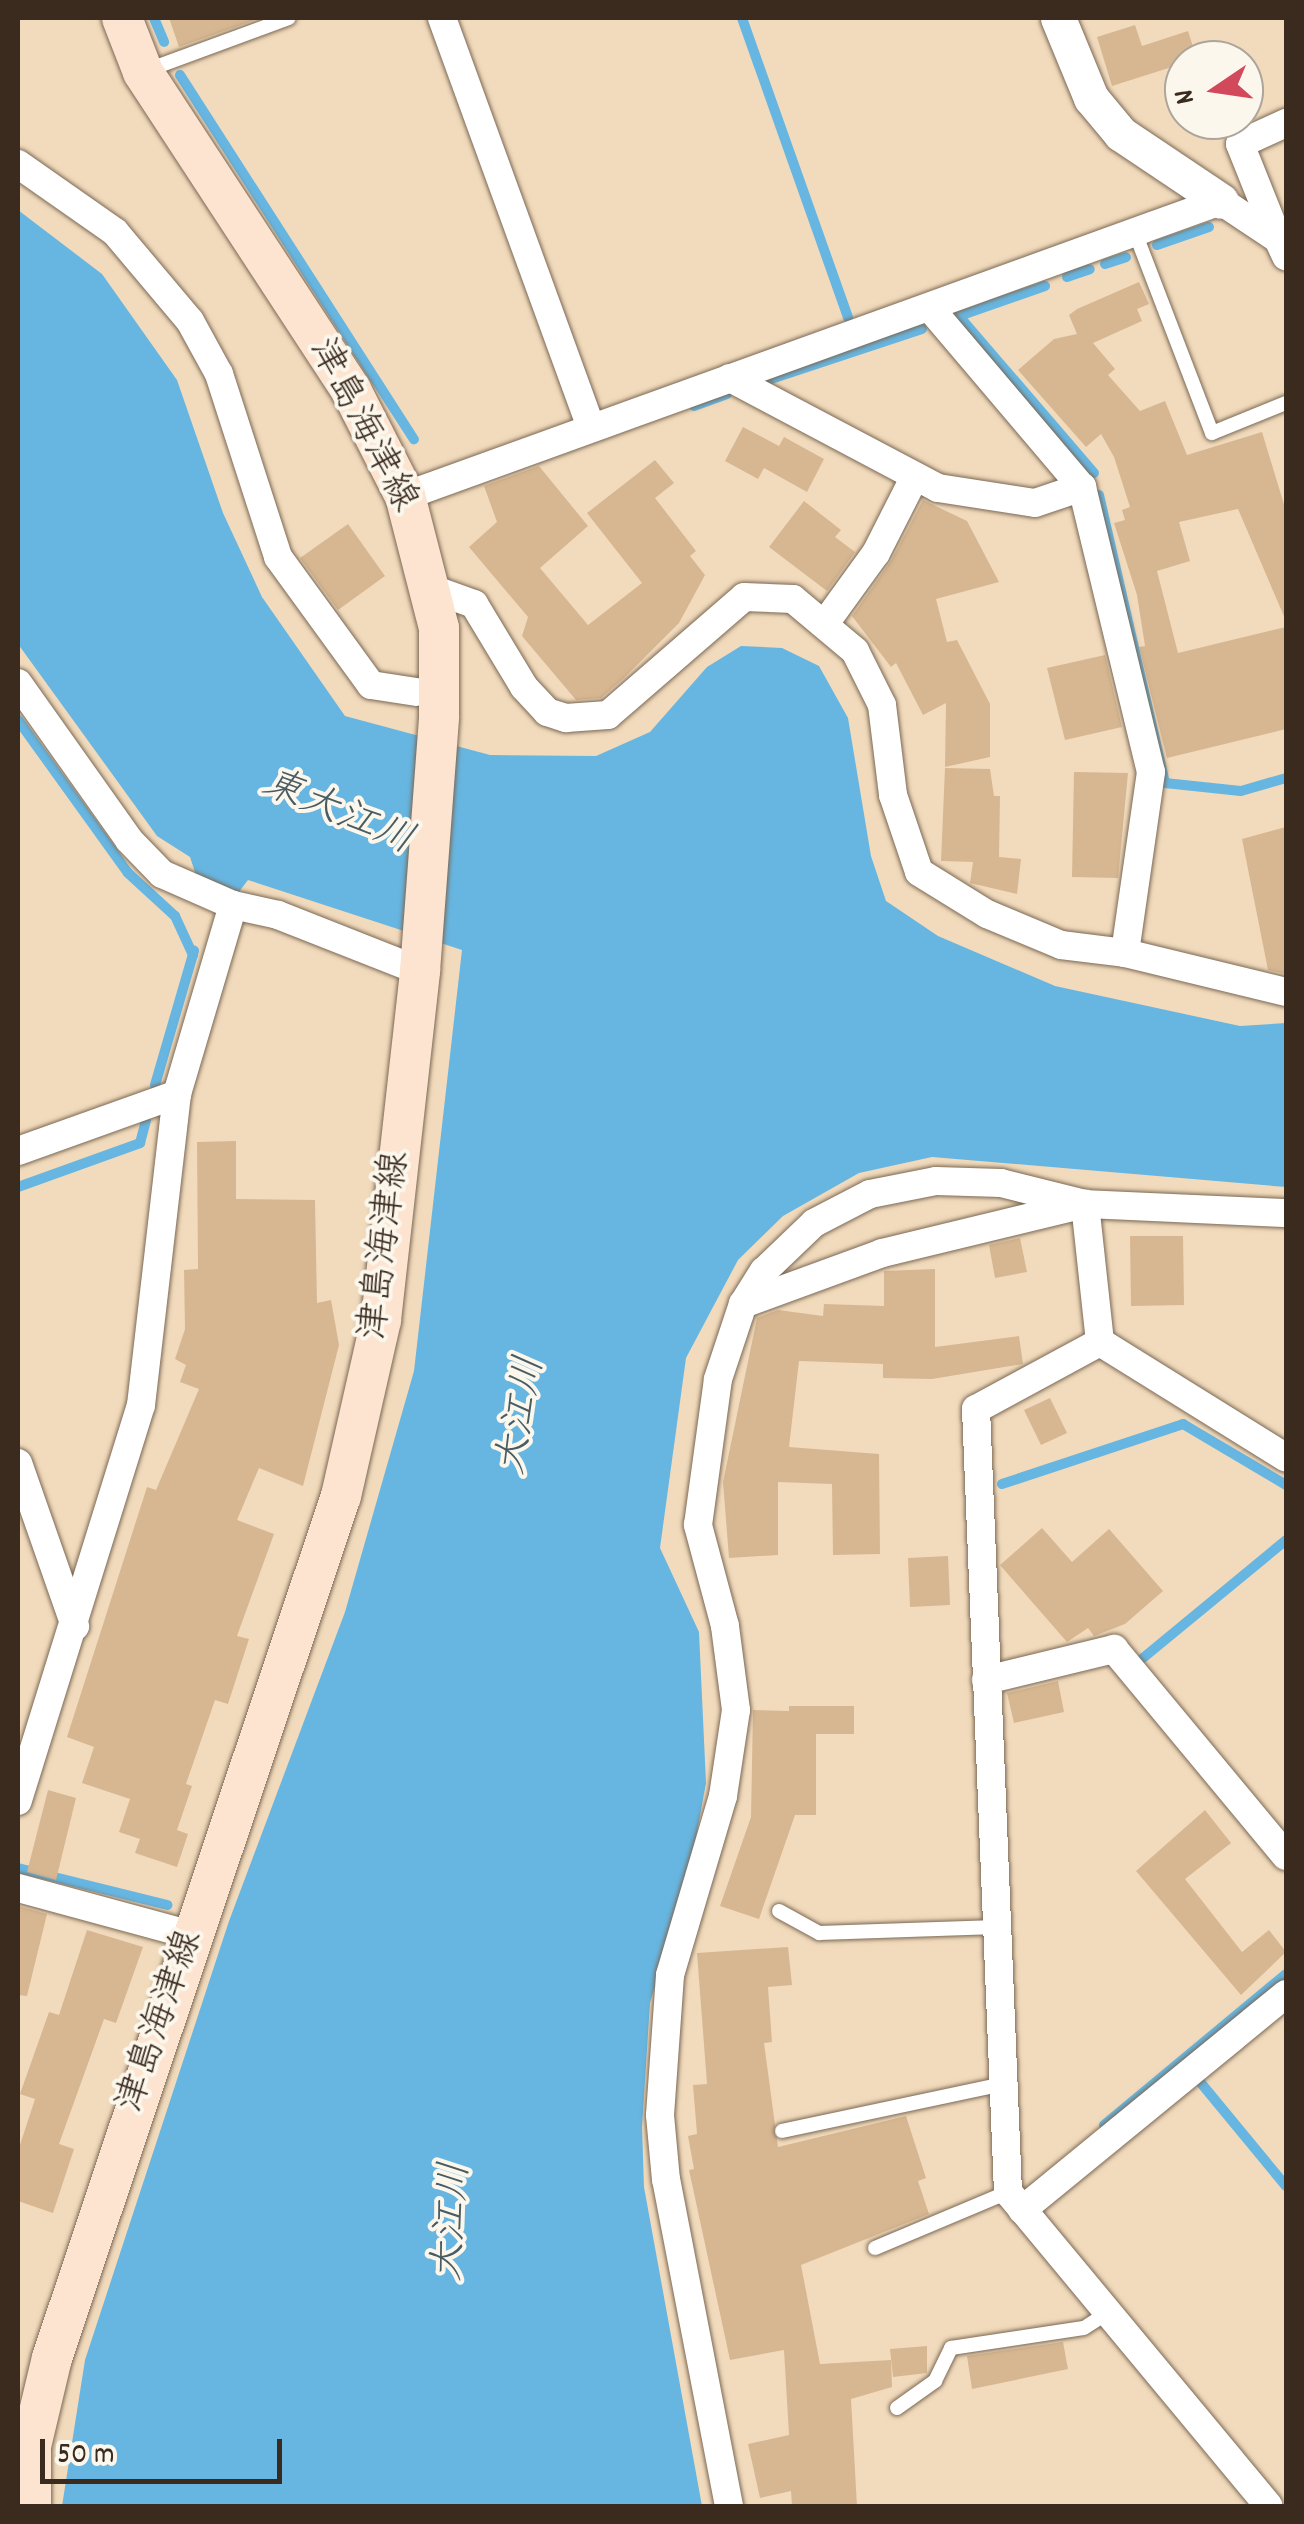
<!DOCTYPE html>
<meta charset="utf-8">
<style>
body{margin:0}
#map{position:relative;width:1304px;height:2524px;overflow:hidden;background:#f2dbbc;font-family:Dekko,"Klee One",sans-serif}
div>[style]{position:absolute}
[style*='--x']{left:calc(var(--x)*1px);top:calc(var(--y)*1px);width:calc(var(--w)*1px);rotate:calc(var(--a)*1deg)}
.water>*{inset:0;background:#67b6e1}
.stream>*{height:10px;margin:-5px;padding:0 5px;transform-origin:5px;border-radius:5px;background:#67b6e1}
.building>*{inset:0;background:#d7b791}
.roads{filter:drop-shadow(0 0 2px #7b6855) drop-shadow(0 0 2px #7b6855)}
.service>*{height:14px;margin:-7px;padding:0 7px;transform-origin:7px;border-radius:7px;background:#fff}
.minor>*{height:28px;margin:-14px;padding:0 14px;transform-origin:14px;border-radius:14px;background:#fff}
.tertiary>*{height:35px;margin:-17.5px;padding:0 17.5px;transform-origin:17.5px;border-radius:17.5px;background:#fff}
.secondary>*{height:40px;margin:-20px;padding:0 20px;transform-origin:20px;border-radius:20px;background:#fde4d1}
span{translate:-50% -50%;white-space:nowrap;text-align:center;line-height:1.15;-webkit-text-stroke:8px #fbf7ec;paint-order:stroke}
.street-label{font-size:38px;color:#3b2a1e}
.water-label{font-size:40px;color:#4a5b62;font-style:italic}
.frame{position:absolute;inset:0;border:20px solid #3b2a1e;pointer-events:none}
.north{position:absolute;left:1164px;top:40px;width:100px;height:100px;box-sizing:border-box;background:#fbf7ec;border:2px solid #aea59a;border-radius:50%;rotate:257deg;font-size:28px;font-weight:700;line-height:40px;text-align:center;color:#3b2a1e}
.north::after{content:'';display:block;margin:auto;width:35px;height:45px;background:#d1495b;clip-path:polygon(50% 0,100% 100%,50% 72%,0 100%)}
.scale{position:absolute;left:40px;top:2439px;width:242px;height:45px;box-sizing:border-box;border:5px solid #3b2a1e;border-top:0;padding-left:12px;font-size:30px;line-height:35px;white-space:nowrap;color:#3b2a1e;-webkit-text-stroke:8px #fbf7ec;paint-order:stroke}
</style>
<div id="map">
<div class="water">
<div style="clip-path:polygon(18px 210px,102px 274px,177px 380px,223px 513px,262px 597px,345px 716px,490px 755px,596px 756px,650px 732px,707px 667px,741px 646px,782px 648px,819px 666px,848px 718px,871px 856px,886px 901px,938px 936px,1055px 986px,1240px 1026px,1286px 1023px,1286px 1187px,932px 1157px,859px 1173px,783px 1216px,738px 1260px,686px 1358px,660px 1548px,699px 1632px,706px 1783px,692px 1859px,650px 2003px,642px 2127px,644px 2187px,702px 2506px,62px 2506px,85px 2360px,229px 1921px,345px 1612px,414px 1371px,462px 950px,248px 880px,235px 897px,197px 878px,190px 857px,157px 836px,18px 644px)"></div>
</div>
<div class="stream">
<div style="--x:154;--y:18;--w:26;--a:67"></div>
<div style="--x:742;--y:18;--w:318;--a:70.5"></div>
<div style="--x:180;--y:75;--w:433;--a:57.3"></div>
<div style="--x:1157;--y:245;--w:55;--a:-19.1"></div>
<div style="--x:1105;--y:264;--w:22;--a:-18"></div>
<div style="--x:1067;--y:277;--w:24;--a:-19"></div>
<div style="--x:1045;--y:286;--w:91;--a:160.8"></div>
<div style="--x:959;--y:316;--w:207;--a:49.3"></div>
<div style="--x:771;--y:379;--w:159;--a:-18.3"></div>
<div style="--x:694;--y:406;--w:35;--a:-20"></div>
<div style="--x:1099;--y:495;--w:295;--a:77.1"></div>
<div style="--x:1165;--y:783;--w:76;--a:6"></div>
<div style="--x:1241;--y:791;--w:47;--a:-16.1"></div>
<div style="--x:18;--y:720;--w:188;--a:54.3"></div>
<div style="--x:128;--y:873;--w:64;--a:42.5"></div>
<div style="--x:175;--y:916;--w:43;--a:65.2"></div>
<div style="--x:155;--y:1085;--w:140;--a:-73.8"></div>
<div style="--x:18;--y:1187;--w:130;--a:-19.8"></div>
<div style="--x:140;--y:1143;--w:23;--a:-75"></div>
<div style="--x:1002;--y:1484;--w:191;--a:-18.3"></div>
<div style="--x:1183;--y:1424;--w:120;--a:30.6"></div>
<div style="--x:1143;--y:1658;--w:185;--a:-39.5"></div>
<div style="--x:18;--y:1868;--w:154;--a:13.9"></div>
<div style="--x:1196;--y:2077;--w:141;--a:50.5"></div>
<div style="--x:1104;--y:2125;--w:236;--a:-39.7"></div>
</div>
<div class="building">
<div style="clip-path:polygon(169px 18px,260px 18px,179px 47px)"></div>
<div style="clip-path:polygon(1135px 25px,1142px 46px,1188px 31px,1197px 59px,1112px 86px,1097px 37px)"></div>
<div style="clip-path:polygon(1139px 282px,1149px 304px,1137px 309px,1142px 321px,1093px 343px,1115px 369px,1108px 375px,1140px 411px,1165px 401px,1187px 455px,1262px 432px,1286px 511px,1286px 621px,1238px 509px,1179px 522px,1190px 561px,1157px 571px,1178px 653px,1286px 627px,1286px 729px,1167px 758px,1139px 647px,1145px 646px,1137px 595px,1114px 523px,1125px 520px,1122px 510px,1130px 507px,1114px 457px,1101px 434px,1086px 447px,1018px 370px,1054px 339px,1077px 334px,1069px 315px,1077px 309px)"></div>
<div style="clip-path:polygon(743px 427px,779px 446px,784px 437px,824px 459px,807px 492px,764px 468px,758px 479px,725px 461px)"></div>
<div style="clip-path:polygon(655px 460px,674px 483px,655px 498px,696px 551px,690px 556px,705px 575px,679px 623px,624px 678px,601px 698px,576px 700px,522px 636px,528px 617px,469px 547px,497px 522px,484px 486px,539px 466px,588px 526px,540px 568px,588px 625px,642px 583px,587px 513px)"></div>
<div style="clip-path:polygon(923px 500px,967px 521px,999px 582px,936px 599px,947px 642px,957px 640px,990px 704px,990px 757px,945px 767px,946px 703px,923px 715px,896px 663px,891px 667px,852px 616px,891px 561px)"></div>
<div style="clip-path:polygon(804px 501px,841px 530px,835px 537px,855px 552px,827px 591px,769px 547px)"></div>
<div style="clip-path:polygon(348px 524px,385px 576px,338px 610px,300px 558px)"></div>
<div style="clip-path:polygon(1105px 655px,1122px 727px,1065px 740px,1047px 668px)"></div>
<div style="clip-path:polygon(945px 768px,990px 769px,994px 796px,1000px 796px,999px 857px,1021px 859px,1017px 894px,970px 883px,973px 862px,941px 861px)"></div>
<div style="clip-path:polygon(1074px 772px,1128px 773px,1118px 878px,1072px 877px)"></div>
<div style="clip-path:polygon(1286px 827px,1286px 974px,1268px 970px,1242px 839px)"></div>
<div style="clip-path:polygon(236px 1141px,236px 1199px,315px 1200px,317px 1303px,331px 1300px,339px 1345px,303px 1486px,259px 1468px,237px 1520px,274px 1534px,237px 1636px,249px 1639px,228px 1704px,215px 1700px,186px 1784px,192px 1786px,177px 1830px,188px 1834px,177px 1867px,135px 1853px,140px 1839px,119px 1832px,130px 1799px,82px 1783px,94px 1747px,67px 1737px,147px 1487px,156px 1490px,199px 1389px,180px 1382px,186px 1365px,175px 1359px,185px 1329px,184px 1270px,198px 1269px,197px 1142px)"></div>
<div style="clip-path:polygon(1130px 1236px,1183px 1236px,1184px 1305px,1131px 1306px)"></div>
<div style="clip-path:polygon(1020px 1238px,1027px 1272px,995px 1278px,989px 1245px)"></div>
<div style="clip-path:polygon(935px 1269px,935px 1347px,1019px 1336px,1023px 1364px,932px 1379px,883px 1378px,883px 1364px,799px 1361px,789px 1447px,879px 1454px,880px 1554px,833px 1555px,832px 1484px,778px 1482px,778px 1555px,729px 1558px,723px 1482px,757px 1318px,778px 1310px,823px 1316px,824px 1304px,884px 1306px,884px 1271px)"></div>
<div style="clip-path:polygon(1050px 1398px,1067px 1433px,1041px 1445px,1024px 1410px)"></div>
<div style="clip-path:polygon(1042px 1528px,1072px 1562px,1109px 1529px,1163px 1591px,1125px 1624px,1094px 1636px,1088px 1628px,1067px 1642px,1000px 1565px)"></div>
<div style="clip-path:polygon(948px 1556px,950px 1605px,910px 1607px,908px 1558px)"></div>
<div style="clip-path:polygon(1058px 1681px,1064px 1712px,1014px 1723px,1007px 1693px)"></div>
<div style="clip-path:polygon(789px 1706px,854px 1706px,854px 1734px,816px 1734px,816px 1815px,795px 1815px,759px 1919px,720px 1906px,751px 1817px,753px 1710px,789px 1711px)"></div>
<div style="clip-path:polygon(48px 1790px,76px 1798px,56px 1880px,27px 1872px)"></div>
<div style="clip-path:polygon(1205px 1810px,1231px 1843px,1185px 1879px,1242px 1952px,1269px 1930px,1286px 1952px,1241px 1995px,1136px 1871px)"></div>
<div style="clip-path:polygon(18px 1906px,47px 1914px,27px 1996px,18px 1995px)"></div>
<div style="clip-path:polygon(87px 1930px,143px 1947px,116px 2023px,104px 2019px,59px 2144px,74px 2149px,53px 2213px,18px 2201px,18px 2151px,35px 2099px,20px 2094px,49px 2012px,59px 2015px)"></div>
<div style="clip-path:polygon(788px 1947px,792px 1985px,768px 1987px,772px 2042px,764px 2043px,778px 2147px,906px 2116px,926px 2178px,918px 2181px,929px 2214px,801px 2265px,820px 2364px,891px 2360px,892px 2387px,851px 2399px,857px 2506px,792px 2506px,791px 2491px,760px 2498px,748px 2444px,789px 2435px,784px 2350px,730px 2360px,689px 2170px,694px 2169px,688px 2136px,697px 2134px,693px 2085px,707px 2084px,697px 1953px)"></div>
<div style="clip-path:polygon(1063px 2342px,1068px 2369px,972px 2389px,967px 2356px)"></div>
<div style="clip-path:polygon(927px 2346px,927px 2373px,893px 2377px,890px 2349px)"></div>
</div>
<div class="roads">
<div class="service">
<div style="--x:145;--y:71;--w:153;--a:-20.2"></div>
<div style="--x:1136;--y:235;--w:212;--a:69"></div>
<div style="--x:1212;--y:433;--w:80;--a:-22.1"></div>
<div style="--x:779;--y:1911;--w:46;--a:28.8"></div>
<div style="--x:819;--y:1933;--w:178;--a:-1.9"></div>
<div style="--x:782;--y:2131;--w:227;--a:-12"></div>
<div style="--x:875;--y:2248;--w:144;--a:-22.8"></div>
<div style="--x:897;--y:2408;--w:47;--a:-35.4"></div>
<div style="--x:935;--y:2381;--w:37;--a:-64"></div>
<div style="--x:951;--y:2348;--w:134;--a:-8.6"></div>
<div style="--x:1084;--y:2328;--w:27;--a:-33"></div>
</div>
<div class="minor">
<div style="--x:442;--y:18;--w:435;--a:70"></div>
<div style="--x:18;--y:164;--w:118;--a:35"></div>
<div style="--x:115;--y:232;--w:116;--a:49.9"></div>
<div style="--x:190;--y:321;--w:60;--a:61.3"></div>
<div style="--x:219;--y:374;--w:192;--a:72.1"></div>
<div style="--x:278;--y:557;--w:158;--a:54"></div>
<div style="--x:371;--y:685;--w:46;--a:8.8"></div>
<div style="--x:1278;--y:239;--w:102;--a:-111.8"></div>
<div style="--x:1240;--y:144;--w:51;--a:-24.5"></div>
<div style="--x:930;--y:308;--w:235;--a:49.7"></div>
<div style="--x:1082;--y:487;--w:293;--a:76.4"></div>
<div style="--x:1151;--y:772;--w:183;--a:98.2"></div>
<div style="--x:730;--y:378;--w:235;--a:27.9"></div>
<div style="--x:938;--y:488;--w:98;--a:8.8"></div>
<div style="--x:1035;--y:503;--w:50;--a:-18.8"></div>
<div style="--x:405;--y:496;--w:868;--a:-19.88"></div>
<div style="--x:1221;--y:201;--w:69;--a:33.7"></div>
<div style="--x:1278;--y:239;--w:19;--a:65"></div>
<div style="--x:432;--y:589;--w:45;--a:19.7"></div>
<div style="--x:474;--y:604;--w:97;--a:58.9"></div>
<div style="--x:524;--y:687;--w:34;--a:47"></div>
<div style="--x:547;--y:712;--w:20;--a:18"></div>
<div style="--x:566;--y:718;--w:42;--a:-4.1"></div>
<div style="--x:608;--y:715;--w:180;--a:-40.9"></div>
<div style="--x:744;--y:597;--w:49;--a:2.3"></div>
<div style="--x:793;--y:599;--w:81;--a:40"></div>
<div style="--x:855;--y:651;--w:60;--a:63.4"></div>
<div style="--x:882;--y:705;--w:91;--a:83"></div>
<div style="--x:893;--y:795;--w:81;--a:71.3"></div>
<div style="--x:919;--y:872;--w:80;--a:31.7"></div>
<div style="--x:987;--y:914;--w:80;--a:22.7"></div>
<div style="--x:1061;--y:945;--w:64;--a:7.1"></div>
<div style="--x:1125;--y:953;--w:166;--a:13.6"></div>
<div style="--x:826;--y:622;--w:85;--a:-54.1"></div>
<div style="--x:876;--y:553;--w:86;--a:-63.1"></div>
<div style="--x:18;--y:683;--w:192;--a:54.7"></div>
<div style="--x:129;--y:840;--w:47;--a:45.9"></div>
<div style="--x:162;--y:874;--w:77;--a:23.6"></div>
<div style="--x:233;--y:905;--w:197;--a:106.5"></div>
<div style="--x:177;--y:1094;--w:313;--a:96.6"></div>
<div style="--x:141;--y:1405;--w:415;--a:107.3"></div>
<div style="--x:233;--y:905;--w:46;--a:12.5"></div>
<div style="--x:278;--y:915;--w:153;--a:21.5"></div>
<div style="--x:18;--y:1151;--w:169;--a:-19.7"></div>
<div style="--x:743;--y:1304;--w:39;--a:-58"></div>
<div style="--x:764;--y:1271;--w:69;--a:-43.8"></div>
<div style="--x:814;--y:1223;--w:63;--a:-27.4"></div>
<div style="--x:870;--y:1194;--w:67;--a:-11.1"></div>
<div style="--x:936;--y:1181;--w:65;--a:1.8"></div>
<div style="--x:1001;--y:1183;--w:87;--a:14"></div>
<div style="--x:1085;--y:1204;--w:201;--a:2.6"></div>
<div style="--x:1100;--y:1342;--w:141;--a:151.6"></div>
<div style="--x:976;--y:1409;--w:784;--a:87.66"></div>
<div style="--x:1008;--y:2192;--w:408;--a:50.3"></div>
<div style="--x:1100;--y:1342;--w:219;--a:31.9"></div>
<div style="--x:18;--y:1463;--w:173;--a:70.7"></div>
<div style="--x:986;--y:1680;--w:132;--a:-13.6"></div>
<div style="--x:1114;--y:1649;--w:269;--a:50.3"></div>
<div style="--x:18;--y:1888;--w:179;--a:15.2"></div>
<div style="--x:1022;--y:2210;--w:341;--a:-39.3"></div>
<div style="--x:729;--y:2506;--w:332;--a:-100.9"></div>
<div style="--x:666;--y:2180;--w:65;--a:-95.3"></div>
<div style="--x:660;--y:2115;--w:140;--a:-85.9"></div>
<div style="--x:670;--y:1975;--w:187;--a:-73.5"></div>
<div style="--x:723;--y:1796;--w:87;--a:-81.4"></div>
<div style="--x:736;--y:1710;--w:85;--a:-97.5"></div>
<div style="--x:725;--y:1626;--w:105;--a:-105"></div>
<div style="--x:698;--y:1525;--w:147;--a:-82.2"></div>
<div style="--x:718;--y:1379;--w:79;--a:-71.6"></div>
<div style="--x:743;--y:1304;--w:148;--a:-20.1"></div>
<div style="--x:882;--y:1253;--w:209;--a:-13.6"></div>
<div style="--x:1085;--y:1204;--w:139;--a:83.8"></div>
</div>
<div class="tertiary">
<div style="--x:1058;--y:18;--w:87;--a:67.6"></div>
<div style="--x:1091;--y:98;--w:47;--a:50.2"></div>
<div style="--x:1121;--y:134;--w:120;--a:33.8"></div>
</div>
<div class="secondary">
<div style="--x:31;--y:2506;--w:60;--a:-90"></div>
<div style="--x:31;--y:2446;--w:90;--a:-76.6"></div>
<div style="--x:52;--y:2358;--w:909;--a:-71.47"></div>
<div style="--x:341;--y:1496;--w:180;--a:-77.2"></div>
<div style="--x:381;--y:1320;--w:351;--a:-83.6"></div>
<div style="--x:420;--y:971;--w:255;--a:-85.7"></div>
<div style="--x:439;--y:717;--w:89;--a:-90"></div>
<div style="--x:439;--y:628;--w:136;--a:-104.4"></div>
<div style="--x:405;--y:496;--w:119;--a:-117"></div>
<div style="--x:351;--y:390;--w:380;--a:-123.2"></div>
<div style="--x:143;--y:72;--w:58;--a:-111.3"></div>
</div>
</div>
<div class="street-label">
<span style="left:361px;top:426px;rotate:62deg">津島海津線</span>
<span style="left:387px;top:1246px;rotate:-83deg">津島海津線</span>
<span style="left:162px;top:2022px;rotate:-71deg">津島海津線</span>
</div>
<div class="water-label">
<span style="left:337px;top:815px;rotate:23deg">東大江川</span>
<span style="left:524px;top:1416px;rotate:-80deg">大江川</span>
<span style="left:455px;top:2222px;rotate:-86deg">大江川</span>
</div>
<div class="frame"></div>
<div class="north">N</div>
<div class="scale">50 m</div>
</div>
